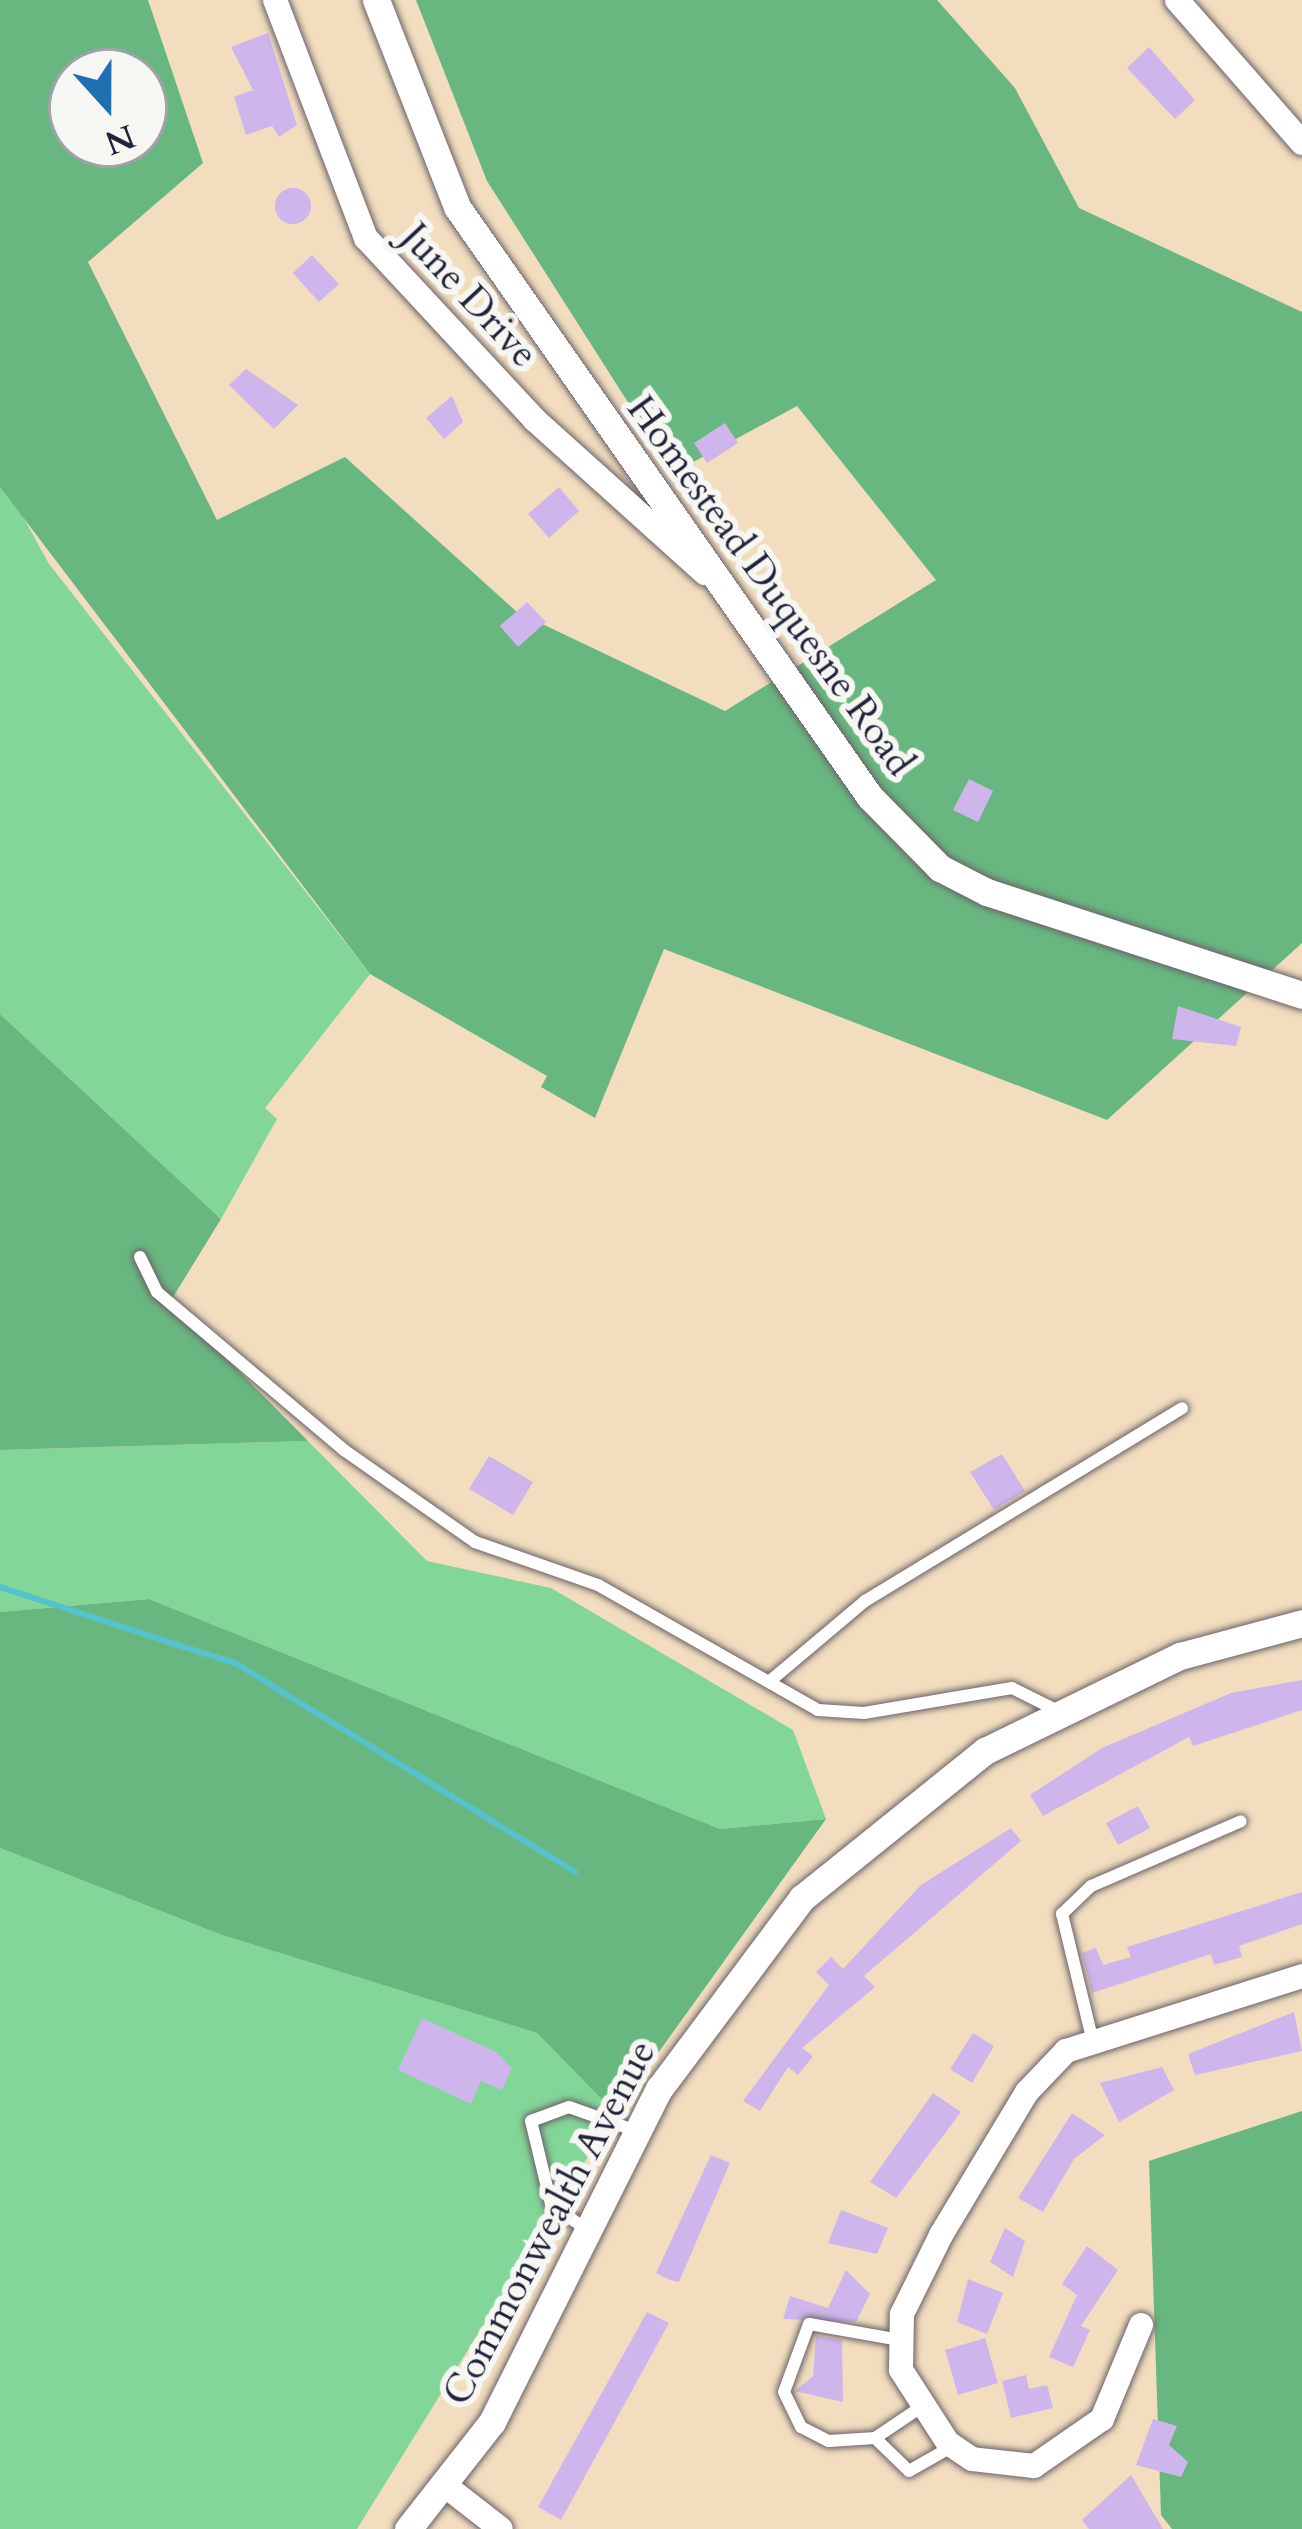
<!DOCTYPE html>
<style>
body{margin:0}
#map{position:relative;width:1302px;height:2529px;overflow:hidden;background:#f2ddbf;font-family:Cardo,serif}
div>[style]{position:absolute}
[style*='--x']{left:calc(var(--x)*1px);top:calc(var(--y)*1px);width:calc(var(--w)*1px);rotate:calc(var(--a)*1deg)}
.green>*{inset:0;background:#82d698}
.forest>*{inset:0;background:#69b780}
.stream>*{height:6px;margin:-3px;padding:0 3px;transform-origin:3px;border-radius:3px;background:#56c2ce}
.building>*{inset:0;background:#ceb6ec}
.round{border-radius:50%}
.roads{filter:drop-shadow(0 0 3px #6b6369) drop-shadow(0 0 3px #6b6369)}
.service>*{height:12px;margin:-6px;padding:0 6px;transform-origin:6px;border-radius:6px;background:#fff}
.minor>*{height:24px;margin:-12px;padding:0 12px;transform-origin:12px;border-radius:12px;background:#fff}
.tertiary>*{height:27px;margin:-13.5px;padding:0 13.5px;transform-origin:13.5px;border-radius:13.5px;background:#fff}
span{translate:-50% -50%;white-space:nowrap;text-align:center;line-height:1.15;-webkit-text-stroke:12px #f6f6f2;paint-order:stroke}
.street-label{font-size:39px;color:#22223b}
.north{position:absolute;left:48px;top:48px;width:120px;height:120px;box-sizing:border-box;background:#f6f6f2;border:3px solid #a1a1a9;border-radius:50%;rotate:159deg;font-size:33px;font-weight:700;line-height:48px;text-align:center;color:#22223b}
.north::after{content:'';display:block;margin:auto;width:42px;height:54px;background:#1f6fb2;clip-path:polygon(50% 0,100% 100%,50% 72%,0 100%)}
</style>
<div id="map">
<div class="green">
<div style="clip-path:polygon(0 475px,49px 564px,370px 974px,265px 1108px,277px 1119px,221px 1219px,0 1014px)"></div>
<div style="clip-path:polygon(308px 1441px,427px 1561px,551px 1588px,793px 1730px,826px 1819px,720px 1829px,149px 1599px,0 1612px,0 1450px)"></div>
<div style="clip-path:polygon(0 1848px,222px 1935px,537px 2033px,615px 2113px,357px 2529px,0 2529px)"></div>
</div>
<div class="forest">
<div style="clip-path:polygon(evenodd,0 0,148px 0,203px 163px,88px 262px,217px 520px,345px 457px,517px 612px,725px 711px,936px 580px,797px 406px,673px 473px,487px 181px,416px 0,937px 0,1015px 88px,1079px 208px,1302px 312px,1302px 943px,1107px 1120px,664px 949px,595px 1118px,541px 1087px,547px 1076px,370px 974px,0 487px,0 0,72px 72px,144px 72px,144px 144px,72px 144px,72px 72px)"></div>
<div style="clip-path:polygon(0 1014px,221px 1219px,170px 1302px,308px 1441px,0 1450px)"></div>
<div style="clip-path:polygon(149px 1599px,720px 1829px,826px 1819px,615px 2113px,537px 2033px,222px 1935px,0 1848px,0 1612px)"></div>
<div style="clip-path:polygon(1302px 2111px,1302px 2529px,1172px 2529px,1161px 2515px,1149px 2161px)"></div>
</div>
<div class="stream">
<div style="--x:0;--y:1587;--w:249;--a:18"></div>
<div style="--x:237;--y:1664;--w:397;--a:31.6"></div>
</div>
<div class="building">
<div style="clip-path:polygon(268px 33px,297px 125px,279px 137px,272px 126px,246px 135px,234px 97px,253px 90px,231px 47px)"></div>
<div style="clip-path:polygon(1149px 47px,1195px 100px,1175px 119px,1127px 68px)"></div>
<div class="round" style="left:275px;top:188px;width:36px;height:36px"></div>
<div style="clip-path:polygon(312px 255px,339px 284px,319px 302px,293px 273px)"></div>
<div style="clip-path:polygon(246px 369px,298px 405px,274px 429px,229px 385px)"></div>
<div style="clip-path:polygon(452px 396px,463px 422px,444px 439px,426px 418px)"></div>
<div style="clip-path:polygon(725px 423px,738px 443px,707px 463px,694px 443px)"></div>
<div style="clip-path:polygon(559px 487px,579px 511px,549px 538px,528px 514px)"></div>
<div style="clip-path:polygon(527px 602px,546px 622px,518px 647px,500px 626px)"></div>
<div style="clip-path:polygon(969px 779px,993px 791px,978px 822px,953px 810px)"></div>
<div style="clip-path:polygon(1178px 1006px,1241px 1027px,1236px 1046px,1172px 1039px)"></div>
<div style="clip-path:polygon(1002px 1454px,1025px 1491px,994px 1510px,970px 1472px)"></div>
<div style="clip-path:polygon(489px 1456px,533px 1482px,513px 1515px,469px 1489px)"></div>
<div style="clip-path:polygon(1302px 1680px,1302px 1710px,1193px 1746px,1189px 1737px,1043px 1816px,1030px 1795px,1102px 1748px,1231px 1693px)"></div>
<div style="clip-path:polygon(1138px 1806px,1150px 1828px,1118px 1845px,1106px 1823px)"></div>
<div style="clip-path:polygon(1011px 1828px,1021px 1841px,864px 1976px,875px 1987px,802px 2048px,813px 2056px,798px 2075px,788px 2067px,760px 2111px,743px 2101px,829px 1985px,816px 1972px,831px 1957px,843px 1969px,921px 1885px)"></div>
<div style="clip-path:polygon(1302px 1892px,1302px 1924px,1239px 1946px,1242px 1957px,1214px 1965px,1211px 1954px,1092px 1993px,1082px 1953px,1096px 1948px,1103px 1965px,1131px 1957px,1127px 1947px)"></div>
<div style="clip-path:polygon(1294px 2012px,1302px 2051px,1195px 2075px,1188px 2054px)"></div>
<div style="clip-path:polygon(422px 2018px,496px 2052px,512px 2068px,502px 2090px,481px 2081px,471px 2104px,398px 2070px)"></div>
<div style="clip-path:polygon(973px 2033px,994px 2046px,972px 2083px,950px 2069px)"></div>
<div style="clip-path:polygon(1162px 2067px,1174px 2090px,1119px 2122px,1100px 2083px)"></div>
<div style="clip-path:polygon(933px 2093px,961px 2112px,896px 2198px,870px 2182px)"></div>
<div style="clip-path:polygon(1072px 2113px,1105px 2135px,1074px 2159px,1043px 2212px,1018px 2198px)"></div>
<div style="clip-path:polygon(711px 2155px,730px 2163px,679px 2282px,670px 2280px,656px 2273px)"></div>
<div style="clip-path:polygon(841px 2210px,888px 2228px,877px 2254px,828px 2243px)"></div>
<div style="clip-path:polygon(1005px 2228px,1025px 2241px,1013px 2277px,990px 2262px)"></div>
<div style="clip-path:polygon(1087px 2246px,1118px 2270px,1081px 2326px,1090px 2330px,1073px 2367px,1049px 2357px,1077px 2295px,1062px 2284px)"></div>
<div style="clip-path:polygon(846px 2270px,870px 2294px,856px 2322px,783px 2319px,790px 2296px,828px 2308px)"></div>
<div style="clip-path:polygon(968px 2279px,1003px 2293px,987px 2334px,957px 2322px)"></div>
<div style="clip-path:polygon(647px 2312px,669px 2323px,561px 2520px,538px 2507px)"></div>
<div style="clip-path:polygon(816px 2336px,842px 2340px,843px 2402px,795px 2391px,813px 2376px)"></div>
<div style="clip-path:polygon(985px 2338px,998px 2383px,958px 2395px,945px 2350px)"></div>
<div style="clip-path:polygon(1026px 2375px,1029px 2389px,1047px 2385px,1053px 2408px,1011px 2418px,1002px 2381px)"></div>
<div style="clip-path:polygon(1153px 2419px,1177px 2426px,1169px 2445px,1188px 2462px,1181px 2477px,1136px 2465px)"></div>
<div style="clip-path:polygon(1131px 2475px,1163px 2529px,1089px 2529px,1082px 2520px)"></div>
</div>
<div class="roads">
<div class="service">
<div style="--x:140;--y:1257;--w:39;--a:64"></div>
<div style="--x:157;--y:1292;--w:245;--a:40.2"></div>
<div style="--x:344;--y:1450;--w:160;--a:35.1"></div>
<div style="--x:475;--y:1542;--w:130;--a:19.3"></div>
<div style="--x:598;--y:1585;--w:253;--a:29.6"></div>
<div style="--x:818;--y:1710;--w:46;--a:3.7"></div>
<div style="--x:864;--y:1713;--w:150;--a:-9.6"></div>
<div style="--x:1012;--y:1688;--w:54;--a:26.6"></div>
<div style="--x:770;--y:1681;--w:124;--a:-40.1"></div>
<div style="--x:865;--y:1601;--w:371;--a:-31.3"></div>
<div style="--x:1093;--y:2042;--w:132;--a:-103.6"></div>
<div style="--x:1062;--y:1914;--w:40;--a:-44"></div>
<div style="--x:1091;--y:1886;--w:163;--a:-23.4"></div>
<div style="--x:587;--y:2230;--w:44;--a:-144.2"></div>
<div style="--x:551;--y:2204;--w:85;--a:-103.5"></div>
<div style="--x:531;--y:2121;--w:40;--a:-20.2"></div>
<div style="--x:569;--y:2107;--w:71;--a:19.7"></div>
<div style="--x:900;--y:2340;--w:92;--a:-170"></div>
<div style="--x:809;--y:2324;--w:72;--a:110.2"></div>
<div style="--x:784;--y:2392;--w:39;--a:64"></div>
<div style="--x:801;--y:2427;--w:31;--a:27"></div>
<div style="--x:829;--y:2441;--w:46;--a:-3.7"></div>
<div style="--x:875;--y:2438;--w:52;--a:-34"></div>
<div style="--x:875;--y:2438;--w:47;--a:44.1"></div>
<div style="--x:909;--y:2471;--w:48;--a:-29.7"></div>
</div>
<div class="minor">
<div style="--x:275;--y:0;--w:255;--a:69.1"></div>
<div style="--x:366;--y:238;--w:248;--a:47.1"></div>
<div style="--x:535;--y:420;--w:229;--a:42"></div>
<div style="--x:1177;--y:0;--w:190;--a:48.8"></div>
<div style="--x:1141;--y:2325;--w:102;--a:112.5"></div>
<div style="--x:1102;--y:2419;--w:83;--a:145.3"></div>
<div style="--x:1034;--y:2466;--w:62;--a:-173.6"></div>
<div style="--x:972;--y:2459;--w:29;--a:-146"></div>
<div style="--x:948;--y:2443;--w:87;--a:-122.8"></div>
<div style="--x:901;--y:2370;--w:56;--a:-89"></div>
<div style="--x:902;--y:2314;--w:88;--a:-63.7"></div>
<div style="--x:941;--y:2235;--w:167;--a:-59"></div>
<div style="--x:1027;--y:2092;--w:57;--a:-46.4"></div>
<div style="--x:1066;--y:2051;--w:248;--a:-17.6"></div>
<div style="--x:447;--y:2487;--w:68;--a:37.9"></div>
</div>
<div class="tertiary">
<div style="--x:376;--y:0;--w:222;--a:68.6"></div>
<div style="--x:457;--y:207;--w:720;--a:55.01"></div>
<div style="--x:870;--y:797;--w:100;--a:45.4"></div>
<div style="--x:940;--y:868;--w:53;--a:27.1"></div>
<div style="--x:987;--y:892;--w:331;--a:18.1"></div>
<div style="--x:408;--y:2529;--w:136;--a:-51.9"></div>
<div style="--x:492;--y:2422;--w:373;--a:-63.4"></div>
<div style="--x:659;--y:2089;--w:239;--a:-53.2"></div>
<div style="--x:802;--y:1898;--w:235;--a:-38.8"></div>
<div style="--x:985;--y:1751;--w:217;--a:-26"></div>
<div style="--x:1180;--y:1656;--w:126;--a:-15.1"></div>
</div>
</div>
<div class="street-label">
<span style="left:469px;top:296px;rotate:47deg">June Drive</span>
<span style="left:770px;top:586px;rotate:54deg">Homestead Duquesne Road</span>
<span style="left:550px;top:2223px;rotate:-62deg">Commonwealth Avenue</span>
</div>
<div class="north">N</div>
</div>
